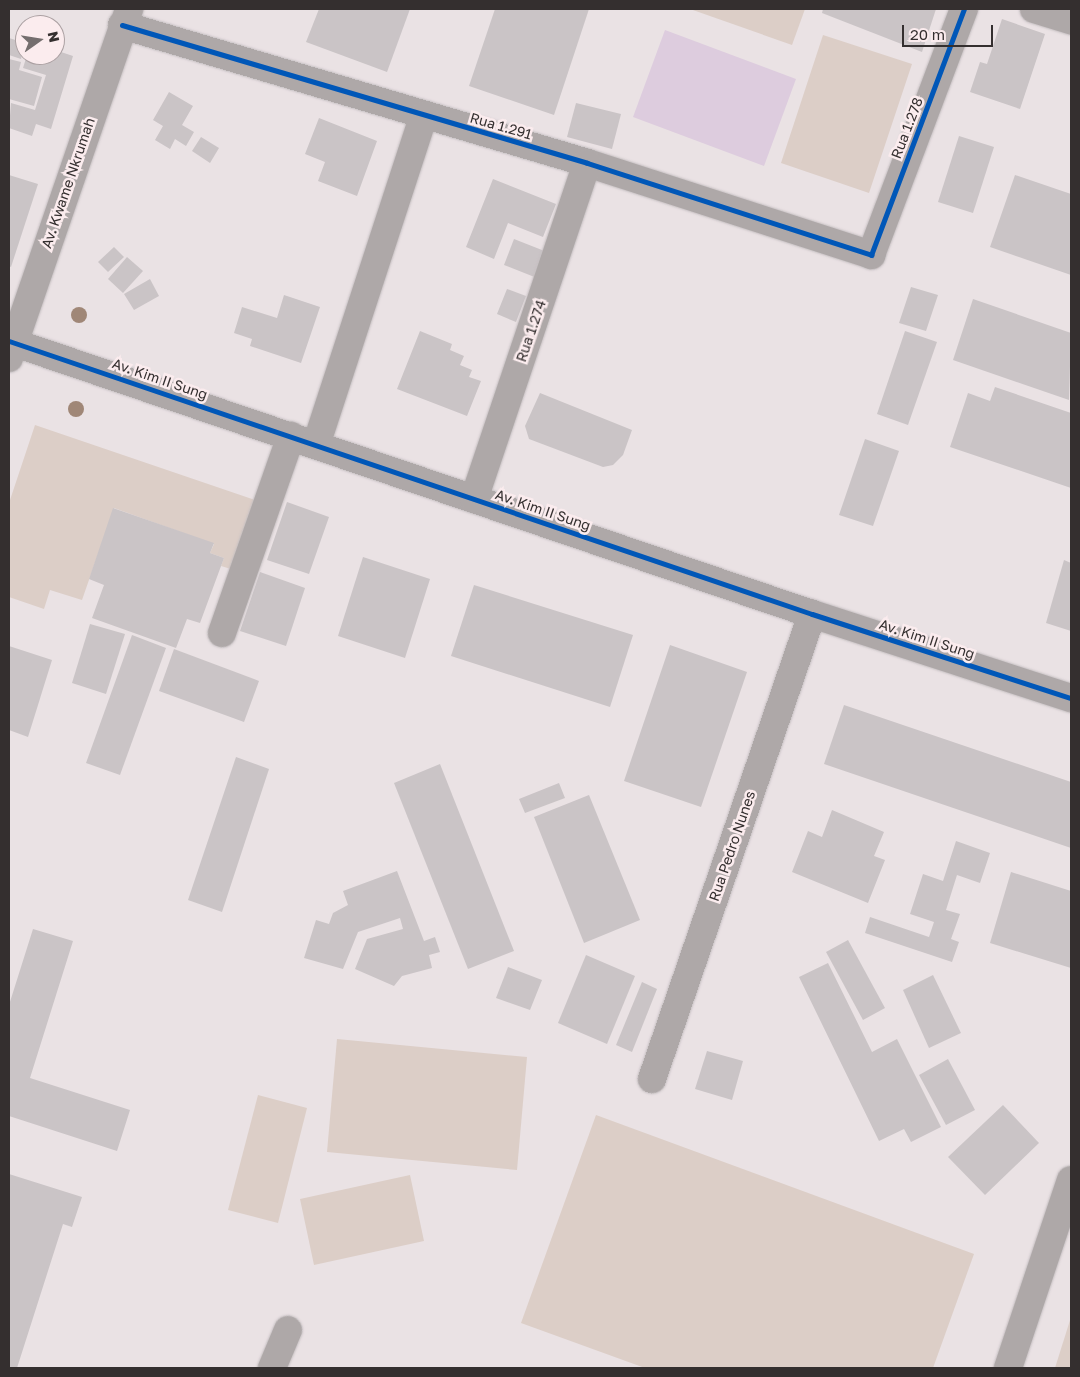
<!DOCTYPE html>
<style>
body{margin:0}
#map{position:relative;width:1080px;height:1377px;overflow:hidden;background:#eae2e4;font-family:"Golos Text",sans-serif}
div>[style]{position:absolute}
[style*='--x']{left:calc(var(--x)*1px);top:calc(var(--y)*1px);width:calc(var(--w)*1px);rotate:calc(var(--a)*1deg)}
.green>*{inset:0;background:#dccec7}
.water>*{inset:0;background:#ddccde}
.building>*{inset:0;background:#cac4c6}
.roads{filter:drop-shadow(0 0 1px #c5bfc1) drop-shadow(0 0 1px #c5bfc1)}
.minor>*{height:28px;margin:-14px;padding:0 14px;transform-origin:14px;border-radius:14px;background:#aea8a8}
.cycleway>*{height:5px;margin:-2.5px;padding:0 2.5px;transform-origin:2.5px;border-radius:2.5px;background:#0057b8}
.trees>*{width:16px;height:16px;margin:-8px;border-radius:50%;background:#a08777}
span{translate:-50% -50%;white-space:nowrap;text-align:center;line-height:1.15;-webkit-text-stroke:5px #fbecee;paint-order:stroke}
.street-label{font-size:14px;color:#342f2f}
.frame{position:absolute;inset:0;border:10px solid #342f2f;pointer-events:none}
.north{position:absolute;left:15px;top:15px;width:50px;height:50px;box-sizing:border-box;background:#fbecee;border:1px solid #aba0a2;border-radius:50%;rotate:77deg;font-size:14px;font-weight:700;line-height:20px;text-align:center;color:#342f2f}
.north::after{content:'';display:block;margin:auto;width:18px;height:22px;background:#746e6e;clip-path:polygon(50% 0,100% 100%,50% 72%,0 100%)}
.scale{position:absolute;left:902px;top:25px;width:91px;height:22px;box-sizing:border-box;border:2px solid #342f2f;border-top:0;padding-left:6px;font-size:15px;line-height:18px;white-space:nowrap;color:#342f2f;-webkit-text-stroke:4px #fbecee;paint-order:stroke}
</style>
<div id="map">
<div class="green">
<div style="clip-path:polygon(690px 9px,805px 9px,792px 45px)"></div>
<div style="clip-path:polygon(823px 35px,912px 64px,869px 193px,781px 163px)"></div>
<div style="clip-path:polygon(35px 425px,255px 500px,231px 569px,221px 566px,224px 558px,210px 553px,214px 544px,114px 508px,82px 600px,50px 590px,44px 609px,9px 597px,9px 503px)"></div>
<div style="clip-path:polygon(337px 1039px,527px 1057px,517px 1170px,327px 1152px)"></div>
<div style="clip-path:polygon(258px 1095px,307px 1108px,278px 1223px,228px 1210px)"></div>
<div style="clip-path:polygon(596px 1115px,974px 1254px,933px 1368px,645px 1368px,521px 1323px)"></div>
<div style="clip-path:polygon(410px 1175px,424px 1241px,314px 1265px,300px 1199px)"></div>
<div style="clip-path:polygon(1071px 1317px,1071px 1368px,1055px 1368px)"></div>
</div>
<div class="water">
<div style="clip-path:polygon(665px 30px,796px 79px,764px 166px,633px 117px)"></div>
</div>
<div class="building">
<div style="clip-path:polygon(319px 9px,410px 9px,387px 72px,306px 42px)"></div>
<div style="clip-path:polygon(495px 9px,589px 9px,554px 115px,469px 86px)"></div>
<div style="clip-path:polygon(823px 9px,936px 9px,922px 52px,822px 13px)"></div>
<div style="clip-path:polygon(1002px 19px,1045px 34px,1020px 109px,970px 92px,980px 62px,987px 64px)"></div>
<div style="clip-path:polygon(9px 38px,25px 43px,21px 59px,9px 55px)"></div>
<div style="clip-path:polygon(55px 50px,73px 56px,51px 129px,36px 124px,32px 136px,9px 128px,11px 103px,35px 110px,46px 75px,23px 68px,27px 55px,55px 55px)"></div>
<div style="clip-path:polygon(9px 59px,21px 62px,19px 70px,42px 77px,34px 106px,9px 99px)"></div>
<div style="clip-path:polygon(169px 92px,193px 106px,182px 125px,194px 132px,186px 146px,175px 139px,170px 149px,155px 140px,163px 126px,153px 120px)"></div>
<div style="clip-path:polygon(576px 103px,621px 114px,612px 149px,567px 137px)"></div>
<div style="clip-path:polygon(319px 118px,377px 141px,357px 196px,318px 181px,325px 162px,305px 154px)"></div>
<div style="clip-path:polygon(959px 136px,994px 147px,973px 213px,938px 202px)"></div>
<div style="clip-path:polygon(201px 137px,219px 148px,210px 163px,192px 151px)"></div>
<div style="clip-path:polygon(9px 175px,38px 184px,11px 267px,9px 266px)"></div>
<div style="clip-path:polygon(1015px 175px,1071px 194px,1071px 275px,990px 247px)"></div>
<div style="clip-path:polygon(493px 179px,556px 204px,543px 237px,508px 223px,494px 259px,466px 247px)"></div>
<div style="clip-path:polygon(514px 239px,547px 252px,537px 278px,504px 265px)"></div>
<div style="clip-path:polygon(114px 247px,124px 257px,108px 272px,98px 262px)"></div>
<div style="clip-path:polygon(127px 257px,143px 271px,123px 293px,108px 279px)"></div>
<div style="clip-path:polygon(150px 279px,159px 296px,134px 310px,124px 294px)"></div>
<div style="clip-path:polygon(911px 287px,938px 295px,926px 331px,899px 323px)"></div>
<div style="clip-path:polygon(507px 289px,526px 296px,516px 322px,497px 314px)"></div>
<div style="clip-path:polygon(284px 295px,320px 307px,301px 363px,250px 346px,252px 339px,234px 333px,242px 307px,277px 318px)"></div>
<div style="clip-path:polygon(973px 299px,1071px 333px,1069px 400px,953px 360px)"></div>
<div style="clip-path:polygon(420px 331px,452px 344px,450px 350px,464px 356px,460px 365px,472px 370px,469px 377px,481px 381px,467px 416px,397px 389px)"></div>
<div style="clip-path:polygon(905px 331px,937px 342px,908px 425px,877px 414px)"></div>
<div style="clip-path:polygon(995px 387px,1071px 413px,1071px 488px,950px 447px,968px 393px,990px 401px)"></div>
<div style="clip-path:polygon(540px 393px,632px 430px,623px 455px,613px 465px,603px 467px,529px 439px,525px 426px)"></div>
<div style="clip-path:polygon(865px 439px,899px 451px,873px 526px,839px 515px)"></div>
<div style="clip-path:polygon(287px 502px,329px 517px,309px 574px,267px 560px)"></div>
<div style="clip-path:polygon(113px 508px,214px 543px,210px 553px,224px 558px,200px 623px,187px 619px,176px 648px,92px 618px,104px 585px,89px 579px)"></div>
<div style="clip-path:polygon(363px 557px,430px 579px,405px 658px,338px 636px)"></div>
<div style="clip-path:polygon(1064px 560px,1071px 563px,1071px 631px,1046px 623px)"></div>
<div style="clip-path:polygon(260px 572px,305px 588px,286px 646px,240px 631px)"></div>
<div style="clip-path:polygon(474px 585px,633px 635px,610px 707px,451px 656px)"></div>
<div style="clip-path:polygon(90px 624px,125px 634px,106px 694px,72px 683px)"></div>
<div style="clip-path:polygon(132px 635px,166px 648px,120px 775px,86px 763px)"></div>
<div style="clip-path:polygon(670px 645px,747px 672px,701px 807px,624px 781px)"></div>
<div style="clip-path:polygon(9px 646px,52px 660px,28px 737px,9px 730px)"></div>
<div style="clip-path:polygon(174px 649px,259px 681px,244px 722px,159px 691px)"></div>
<div style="clip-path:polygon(844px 705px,1071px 782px,1071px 848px,824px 764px)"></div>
<div style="clip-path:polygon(236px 757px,269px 769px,222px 912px,188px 900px)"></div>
<div style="clip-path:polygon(440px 764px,514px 951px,468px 969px,394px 783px)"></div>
<div style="clip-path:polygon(559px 783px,565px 798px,525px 813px,519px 799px)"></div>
<div style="clip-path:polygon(589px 795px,640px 920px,584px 943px,534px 817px)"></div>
<div style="clip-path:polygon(832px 810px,884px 832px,874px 856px,885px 860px,868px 903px,792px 872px,808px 831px,822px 837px)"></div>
<div style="clip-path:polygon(956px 841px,990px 853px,980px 883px,957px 875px,946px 910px,960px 914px,951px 939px,959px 942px,952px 962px,865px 933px,870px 917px,929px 937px,934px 922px,910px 914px,923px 874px,943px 881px)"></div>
<div style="clip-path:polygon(397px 871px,424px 941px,435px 937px,440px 952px,429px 955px,432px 968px,402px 976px,394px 986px,355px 969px,367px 939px,403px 929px,400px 918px,358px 932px,343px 969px,304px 958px,316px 920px,329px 924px,333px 913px,348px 905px,343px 891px)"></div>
<div style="clip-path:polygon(1011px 872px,1071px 891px,1071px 968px,990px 943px)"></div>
<div style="clip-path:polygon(33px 929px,73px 941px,30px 1078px,130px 1110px,117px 1151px,9px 1116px,9px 1005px)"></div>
<div style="clip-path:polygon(848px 940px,885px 1008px,863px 1020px,826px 952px)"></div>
<div style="clip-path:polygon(586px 955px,635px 976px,607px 1044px,558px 1023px)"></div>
<div style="clip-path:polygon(828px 963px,872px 1052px,897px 1039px,941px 1127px,911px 1142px,904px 1129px,879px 1141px,799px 977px)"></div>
<div style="clip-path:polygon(508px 967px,542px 980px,530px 1010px,496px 998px)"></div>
<div style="clip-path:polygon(933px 975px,961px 1033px,929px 1048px,903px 990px)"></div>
<div style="clip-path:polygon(642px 982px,657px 989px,632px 1052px,616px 1045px)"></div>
<div style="clip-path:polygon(707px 1051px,743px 1061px,732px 1100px,695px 1089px)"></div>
<div style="clip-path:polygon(948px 1059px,975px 1110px,946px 1125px,919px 1075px)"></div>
<div style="clip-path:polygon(1003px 1105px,1039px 1143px,985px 1195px,948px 1157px)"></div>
<div style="clip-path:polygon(9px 1174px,82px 1197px,72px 1227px,63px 1224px,17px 1368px,9px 1368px)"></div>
</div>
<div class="roads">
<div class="minor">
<div style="--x:1034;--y:9;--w:39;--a:17"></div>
<div style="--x:122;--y:25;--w:485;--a:16.5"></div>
<div style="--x:587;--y:163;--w:299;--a:17.9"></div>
<div style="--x:871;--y:255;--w:263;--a:-69.3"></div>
<div style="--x:9;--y:341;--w:848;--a:18.78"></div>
<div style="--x:812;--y:614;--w:272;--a:18"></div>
<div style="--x:9;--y:358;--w:369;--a:-71"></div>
<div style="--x:316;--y:445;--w:347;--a:-71.9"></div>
<div style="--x:474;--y:499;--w:354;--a:-71.4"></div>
<div style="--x:222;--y:633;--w:209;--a:-70.7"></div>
<div style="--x:652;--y:1079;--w:492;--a:-71"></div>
<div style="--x:272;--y:1368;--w:41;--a:-67.2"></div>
<div style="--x:1008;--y:1368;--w:198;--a:-71.5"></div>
</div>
</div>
<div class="cycleway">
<div style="--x:122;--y:25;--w:485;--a:16.5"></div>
<div style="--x:587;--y:163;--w:299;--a:17.9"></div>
<div style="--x:871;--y:255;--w:263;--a:-69.3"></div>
<div style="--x:9;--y:341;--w:848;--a:18.78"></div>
<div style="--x:812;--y:614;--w:272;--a:18"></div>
</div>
<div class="trees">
<div style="left:79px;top:315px"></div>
<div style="left:76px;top:409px"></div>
</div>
<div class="street-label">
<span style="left:501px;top:126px;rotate:16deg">Rua 1.291</span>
<span style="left:907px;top:128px;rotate:-69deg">Rua 1.278</span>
<span style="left:68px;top:183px;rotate:-71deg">Av. Kwame Nkrumah</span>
<span style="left:531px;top:331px;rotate:-71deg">Rua 1.274</span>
<span style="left:160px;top:379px;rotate:19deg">Av. Kim II Sung</span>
<span style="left:543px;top:510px;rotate:19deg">Av. Kim II Sung</span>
<span style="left:927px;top:639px;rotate:18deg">Av. Kim II Sung</span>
<span style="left:732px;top:846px;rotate:-71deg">Rua Pedro Nunes</span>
</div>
<div class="frame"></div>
<div class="north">N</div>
<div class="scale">20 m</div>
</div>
